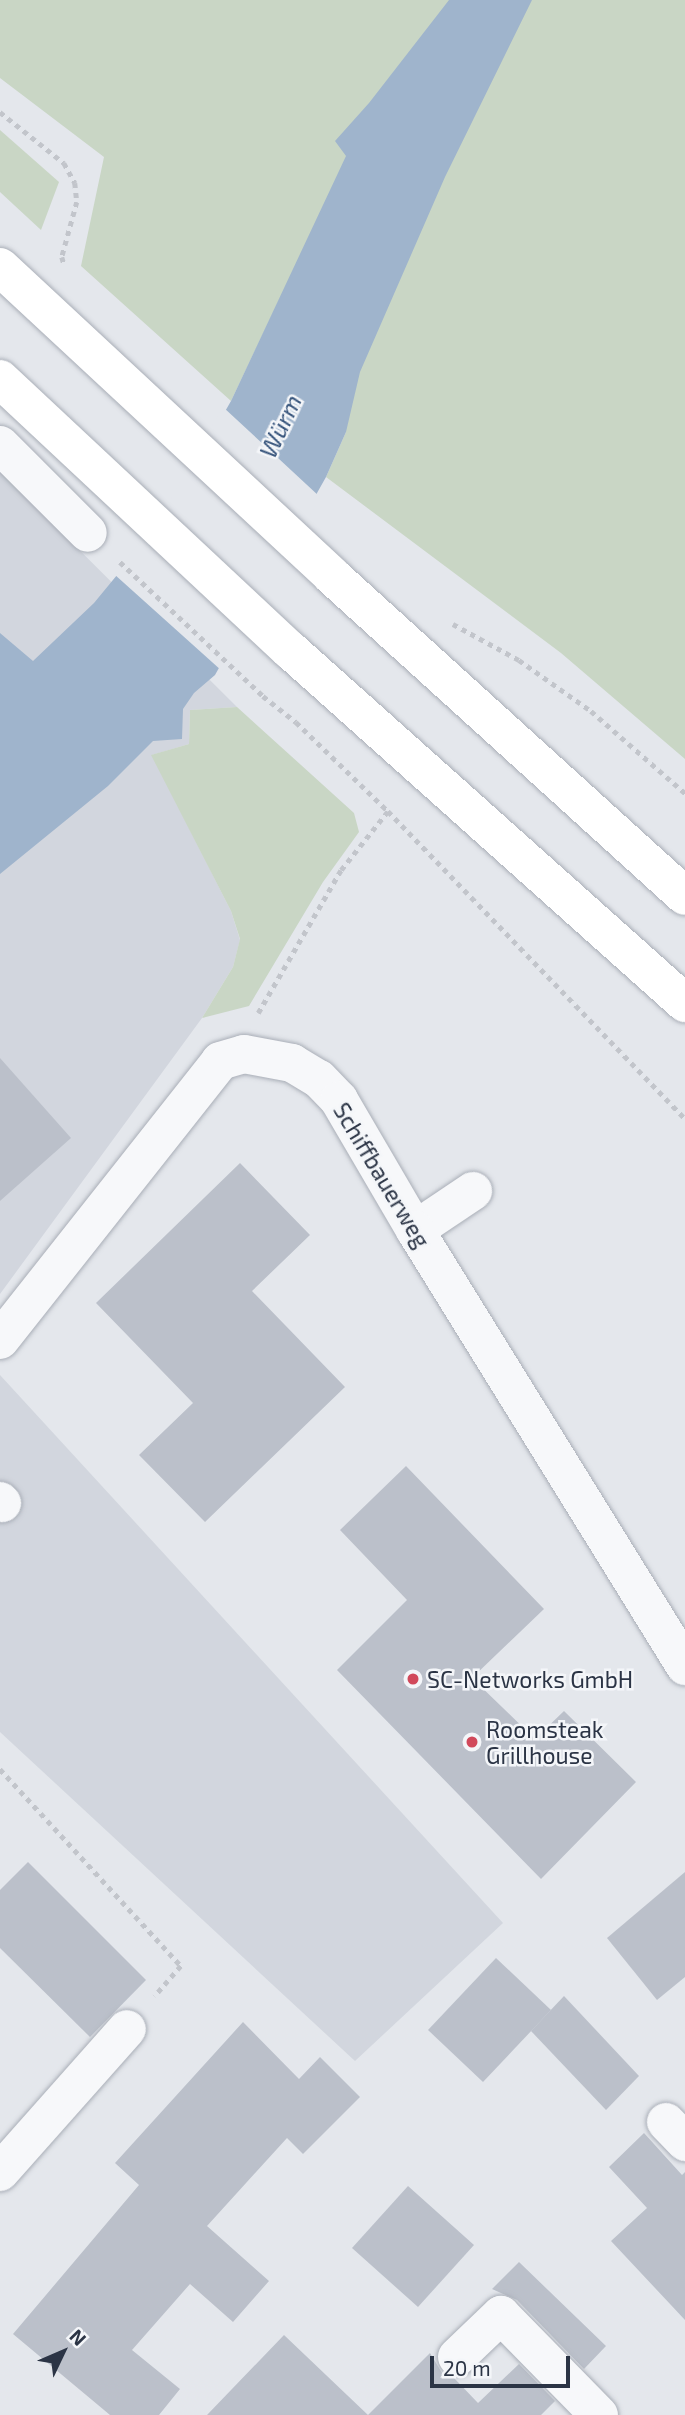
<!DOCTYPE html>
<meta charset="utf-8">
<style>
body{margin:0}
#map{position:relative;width:685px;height:2415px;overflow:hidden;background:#e4e7ec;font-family:"Exo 2",sans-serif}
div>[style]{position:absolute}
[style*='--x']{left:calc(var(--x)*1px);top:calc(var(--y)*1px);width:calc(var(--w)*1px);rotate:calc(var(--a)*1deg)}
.built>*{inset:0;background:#d2d6de}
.green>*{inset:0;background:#c9d6c5}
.water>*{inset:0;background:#9fb4cc}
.pier>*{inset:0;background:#e4e7ec}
.building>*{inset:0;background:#bbc0ca}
.path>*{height:4.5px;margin-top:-2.25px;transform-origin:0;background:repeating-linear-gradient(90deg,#c2c5cb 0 5px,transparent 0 10px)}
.roads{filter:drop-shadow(0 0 2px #a9aeb7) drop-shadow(0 0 2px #a9aeb7)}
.minor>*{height:38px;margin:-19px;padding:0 19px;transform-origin:19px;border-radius:19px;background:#f7f8fa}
.major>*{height:38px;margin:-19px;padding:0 19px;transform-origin:19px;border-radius:19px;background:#fff}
.dots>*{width:19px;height:19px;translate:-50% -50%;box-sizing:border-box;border:4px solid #f4f6f9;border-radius:50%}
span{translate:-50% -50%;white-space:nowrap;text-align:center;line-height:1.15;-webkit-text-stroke:5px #f4f6f9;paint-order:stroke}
.street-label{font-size:23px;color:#2b3445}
.poi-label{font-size:23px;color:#2b3445}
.left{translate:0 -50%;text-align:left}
.water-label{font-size:24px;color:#34527a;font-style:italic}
.north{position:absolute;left:28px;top:2317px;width:70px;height:70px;-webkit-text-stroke:5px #f4f6f9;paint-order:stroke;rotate:46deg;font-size:19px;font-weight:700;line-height:28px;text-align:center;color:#2b3445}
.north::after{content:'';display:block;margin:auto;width:24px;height:32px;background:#2b3445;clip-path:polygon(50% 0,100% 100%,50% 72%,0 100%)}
.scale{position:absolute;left:430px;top:2356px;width:140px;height:32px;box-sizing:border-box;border:4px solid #2b3445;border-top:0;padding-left:9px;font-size:21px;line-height:24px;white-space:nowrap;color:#2b3445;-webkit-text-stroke:5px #f4f6f9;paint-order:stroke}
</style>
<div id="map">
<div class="built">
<div style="clip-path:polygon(0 471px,237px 707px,190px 710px,189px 744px,152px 755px,231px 911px,240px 940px,233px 967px,202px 1018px,0 1294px)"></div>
<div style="clip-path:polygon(0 1375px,503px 1923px,355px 2061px,0 1732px)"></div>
</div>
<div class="green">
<div style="clip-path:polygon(0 0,685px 0,685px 759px,561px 653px,326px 477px,346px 432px,280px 298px,231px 401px,81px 266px,104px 157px,0 78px)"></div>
<div style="clip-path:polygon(0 130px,59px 182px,41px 230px,0 192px)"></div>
<div style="clip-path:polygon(237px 707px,354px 813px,359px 832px,323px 882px,249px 1006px,202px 1018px,233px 967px,240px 939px,231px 911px,151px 755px,189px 744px,190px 710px)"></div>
</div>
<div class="water">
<div style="clip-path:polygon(449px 0,532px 0,445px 177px,360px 372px,346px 432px,326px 477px,215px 675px,194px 693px,183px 709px,182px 739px,153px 741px,108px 786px,0 874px,0 633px,33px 661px,94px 603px,164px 518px,231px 401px,346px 156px,335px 141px,369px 103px)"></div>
</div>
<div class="pier">
<div style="clip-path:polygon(223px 407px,320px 497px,222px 671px,114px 574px,161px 516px)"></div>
</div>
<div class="building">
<div style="clip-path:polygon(0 1058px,71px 1138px,0 1201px)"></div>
<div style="clip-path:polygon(240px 1163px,310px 1235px,252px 1291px,345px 1387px,205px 1522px,139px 1455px,193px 1403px,96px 1303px)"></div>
<div style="clip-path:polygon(406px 1466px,544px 1609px,472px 1678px,535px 1739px,564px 1711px,636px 1782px,541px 1879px,337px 1670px,407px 1600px,340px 1530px)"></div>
<div style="clip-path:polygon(28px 1862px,146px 1980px,90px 2037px,0 1948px,0 1890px)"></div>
<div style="clip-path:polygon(685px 1872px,685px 1977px,657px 2000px,607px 1938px)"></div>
<div style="clip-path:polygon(496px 1958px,551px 2010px,483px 2082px,428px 2030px)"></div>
<div style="clip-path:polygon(564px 1996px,639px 2076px,606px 2110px,531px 2031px)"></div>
<div style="clip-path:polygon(243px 2022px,299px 2079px,320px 2057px,360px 2097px,303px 2154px,287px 2138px,207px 2226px,269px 2281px,233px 2322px,190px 2284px,132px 2350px,180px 2389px,159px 2415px,110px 2415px,13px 2334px,139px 2185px,115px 2163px)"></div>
<div style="clip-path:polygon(644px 2133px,682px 2175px,685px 2172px,685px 2320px,611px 2241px,647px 2208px,609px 2167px)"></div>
<div style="clip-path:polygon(408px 2186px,474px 2245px,418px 2307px,352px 2248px)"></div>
<div style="clip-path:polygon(519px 2262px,606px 2346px,584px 2369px,517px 2300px,492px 2289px)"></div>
<div style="clip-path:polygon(284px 2335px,368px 2415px,430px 2353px,442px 2373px,454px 2378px,478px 2403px,519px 2364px,555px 2401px,541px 2415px,207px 2415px)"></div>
</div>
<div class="path">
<div style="--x:0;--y:112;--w:82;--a:38.6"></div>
<div style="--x:64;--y:163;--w:23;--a:61"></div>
<div style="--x:75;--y:183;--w:19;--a:84"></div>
<div style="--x:77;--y:202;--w:57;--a:105.3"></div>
<div style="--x:62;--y:257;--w:7;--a:74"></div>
<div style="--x:120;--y:562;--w:196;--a:43.1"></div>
<div style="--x:263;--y:696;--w:42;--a:38.2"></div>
<div style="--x:296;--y:722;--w:128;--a:44.1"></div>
<div style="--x:388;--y:811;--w:428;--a:46"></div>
<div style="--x:453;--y:624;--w:75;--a:28.6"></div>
<div style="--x:519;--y:660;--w:88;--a:35.3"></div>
<div style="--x:591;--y:711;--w:125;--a:41.1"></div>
<div style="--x:258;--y:1013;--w:165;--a:-59.9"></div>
<div style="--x:341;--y:870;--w:75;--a:-51.5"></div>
<div style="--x:0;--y:1769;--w:268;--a:47.4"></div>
<div style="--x:181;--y:1966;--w:40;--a:131"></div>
</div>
<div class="roads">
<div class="minor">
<div style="--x:0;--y:445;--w:124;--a:45"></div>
<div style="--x:415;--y:1230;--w:70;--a:-33.9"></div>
<div style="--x:0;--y:1340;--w:355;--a:-51.7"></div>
<div style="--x:220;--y:1061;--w:25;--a:-16"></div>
<div style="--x:244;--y:1054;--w:49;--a:10.6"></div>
<div style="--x:292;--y:1063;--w:31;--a:31"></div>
<div style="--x:319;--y:1079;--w:29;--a:46"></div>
<div style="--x:339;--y:1100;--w:151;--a:59.7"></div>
<div style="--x:415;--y:1230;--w:513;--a:58.23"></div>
<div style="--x:0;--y:1501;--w:3;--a:45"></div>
<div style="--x:666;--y:2122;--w:28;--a:46"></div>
<div style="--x:0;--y:2172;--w:191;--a:-48.4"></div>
<div style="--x:457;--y:2357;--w:61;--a:-43.7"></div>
<div style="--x:501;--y:2315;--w:140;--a:45.6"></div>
</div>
<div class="major">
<div style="--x:0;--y:267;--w:454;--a:42.9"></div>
<div style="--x:332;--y:576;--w:476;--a:42.2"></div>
<div style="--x:0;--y:379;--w:397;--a:43.1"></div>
<div style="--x:290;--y:650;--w:530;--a:41.79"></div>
</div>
</div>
<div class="dots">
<div style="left:413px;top:1679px;background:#d1495b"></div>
<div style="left:472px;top:1742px;background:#d1495b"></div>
</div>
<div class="street-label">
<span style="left:382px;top:1175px;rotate:59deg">Schiffbauerweg</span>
</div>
<div class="poi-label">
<span class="left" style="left:427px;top:1679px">SC-Networks GmbH</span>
<span class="left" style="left:486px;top:1742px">Roomsteak<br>Grillhouse</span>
</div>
<div class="water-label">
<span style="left:280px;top:426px;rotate:-65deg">Würm</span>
</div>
<div class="north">N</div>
<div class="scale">20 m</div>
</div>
